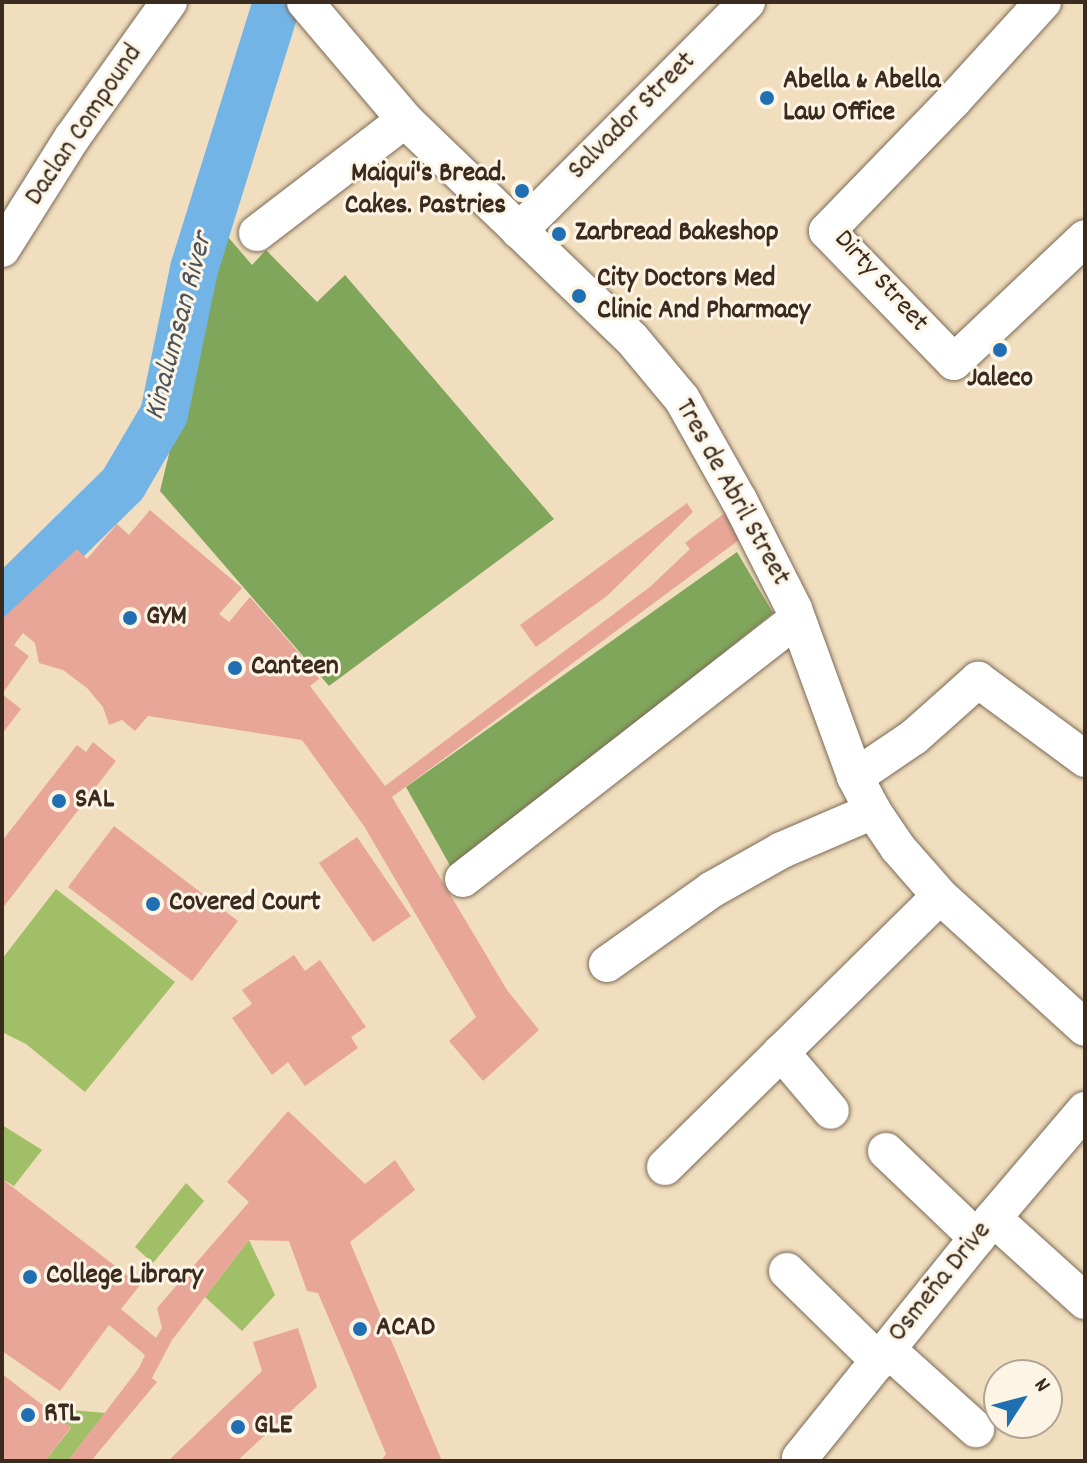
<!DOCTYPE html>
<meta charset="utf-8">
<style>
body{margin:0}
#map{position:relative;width:1087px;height:1463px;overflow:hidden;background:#f1debe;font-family:Dekko,sans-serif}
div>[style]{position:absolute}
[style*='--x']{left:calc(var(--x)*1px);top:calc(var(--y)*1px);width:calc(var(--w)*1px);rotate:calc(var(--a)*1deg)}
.green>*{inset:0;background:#a0bf66}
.forest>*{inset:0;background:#80a65b}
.river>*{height:48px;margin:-24px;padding:0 24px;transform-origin:24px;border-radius:24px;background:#73b4e7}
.building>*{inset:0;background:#e7a698}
.roads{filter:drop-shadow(0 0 2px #7b6956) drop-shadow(0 0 2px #7b6956)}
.minor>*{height:36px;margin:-18px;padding:0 18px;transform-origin:18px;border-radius:18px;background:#fff}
.dots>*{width:22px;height:22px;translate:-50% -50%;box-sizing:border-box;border:4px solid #fcf5e5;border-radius:50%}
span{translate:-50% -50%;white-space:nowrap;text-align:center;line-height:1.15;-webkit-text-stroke:6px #fcf5e5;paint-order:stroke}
.poi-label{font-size:28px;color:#3b2a1e;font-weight:700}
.left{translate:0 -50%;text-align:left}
.right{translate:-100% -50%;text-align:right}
.street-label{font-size:28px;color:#3b2a1e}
.water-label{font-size:30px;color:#4c535a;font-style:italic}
.frame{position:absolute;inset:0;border:4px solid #3b2a1e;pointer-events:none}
.north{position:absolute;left:983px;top:1359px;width:80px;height:80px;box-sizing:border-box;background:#fcf5e5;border:2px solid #afa495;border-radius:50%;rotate:54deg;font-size:22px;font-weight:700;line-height:32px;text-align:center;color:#3b2a1e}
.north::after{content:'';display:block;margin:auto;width:28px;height:36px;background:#1f6fb2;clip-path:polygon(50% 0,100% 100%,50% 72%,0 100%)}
</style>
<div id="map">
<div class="green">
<div style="clip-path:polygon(56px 889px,175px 982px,85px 1092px,26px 1044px,2px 1032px,2px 959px)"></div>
<div style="clip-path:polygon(2px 1125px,42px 1150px,14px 1186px,2px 1179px)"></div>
<div style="clip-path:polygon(186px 1183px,204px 1201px,153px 1263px,135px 1247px)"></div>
<div style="clip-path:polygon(249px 1240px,275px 1295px,242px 1331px,205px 1297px)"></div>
<div style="clip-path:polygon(72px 1410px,105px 1413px,68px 1461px,45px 1461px,71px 1428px,63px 1422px)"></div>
</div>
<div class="forest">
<div style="clip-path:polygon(223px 231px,252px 265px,266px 250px,317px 302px,345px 275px,554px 519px,329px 686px,160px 491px)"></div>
<div style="clip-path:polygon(737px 552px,773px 613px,452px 869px,406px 787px)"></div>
</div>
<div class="river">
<div style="--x:2;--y:603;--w:170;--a:-44.5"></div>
<div style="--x:123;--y:484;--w:81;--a:-59.6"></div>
<div style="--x:164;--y:414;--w:148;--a:-78.3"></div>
<div style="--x:194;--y:269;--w:280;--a:-72.7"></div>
</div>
<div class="building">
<div style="clip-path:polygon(687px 503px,693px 512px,607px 596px,536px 647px,520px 625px)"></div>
<div style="clip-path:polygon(150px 510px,242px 588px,219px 614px,229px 622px,250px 597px,299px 653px,319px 679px,310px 686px,385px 786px,651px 586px,690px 549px,685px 543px,726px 512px,739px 540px,392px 797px,507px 990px,539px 1030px,483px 1081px,449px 1041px,476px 1017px,364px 826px,302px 740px,148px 716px,135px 731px,122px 720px,109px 725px,103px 707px,87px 688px,63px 670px,39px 663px,35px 643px,23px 633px,14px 645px,29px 656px,2px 694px,2px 619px,77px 549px,87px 559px,117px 524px,129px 535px)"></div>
<div style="clip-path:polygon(2px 694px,21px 709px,2px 734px)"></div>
<div style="clip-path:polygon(93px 742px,116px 761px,2px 909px,2px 841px,77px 745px,86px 752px)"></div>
<div style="clip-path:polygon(114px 826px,238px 921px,192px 981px,68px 887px)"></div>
<div style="clip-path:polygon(357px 837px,411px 916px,373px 942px,319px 863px)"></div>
<div style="clip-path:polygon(294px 955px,305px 971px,320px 960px,366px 1027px,351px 1037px,358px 1048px,305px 1086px,288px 1062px,272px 1075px,232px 1018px,252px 1004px,242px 990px)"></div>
<div style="clip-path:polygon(288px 1111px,365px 1184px,395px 1160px,415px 1190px,350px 1242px,442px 1461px,381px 1461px,386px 1454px,348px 1363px,318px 1293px,307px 1291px,289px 1241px,249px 1240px,172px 1340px,152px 1378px,157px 1382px,91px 1461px,68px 1461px,139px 1368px,145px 1355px,109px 1325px,60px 1391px,2px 1351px,2px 1179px,140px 1285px,121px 1309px,156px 1338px,162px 1328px,157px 1308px,249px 1202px,227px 1182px)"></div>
<div style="clip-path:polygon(298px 1328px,317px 1387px,237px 1461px,168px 1461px,262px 1371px,253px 1342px)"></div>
<div style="clip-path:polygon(2px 1374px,71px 1427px,45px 1461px,2px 1461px)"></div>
</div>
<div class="roads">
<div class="minor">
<div style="--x:305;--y:2;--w:155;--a:49.7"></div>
<div style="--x:405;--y:120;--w:315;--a:44"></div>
<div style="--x:632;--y:339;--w:78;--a:50.2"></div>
<div style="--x:682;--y:399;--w:116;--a:60.6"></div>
<div style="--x:739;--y:500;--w:122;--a:63.2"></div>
<div style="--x:794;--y:609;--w:179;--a:70"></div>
<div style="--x:855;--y:777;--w:38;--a:62"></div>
<div style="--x:873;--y:811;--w:45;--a:56"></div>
<div style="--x:898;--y:848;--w:64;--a:48.8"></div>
<div style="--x:940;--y:896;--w:196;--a:42.3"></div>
<div style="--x:1043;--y:2;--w:134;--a:132.3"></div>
<div style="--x:953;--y:101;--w:181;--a:134.1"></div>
<div style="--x:827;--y:231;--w:182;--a:45.9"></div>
<div style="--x:954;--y:362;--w:180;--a:-43.4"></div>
<div style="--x:519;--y:231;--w:323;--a:-45.1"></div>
<div style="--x:257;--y:233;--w:186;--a:-37.4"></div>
<div style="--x:2;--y:249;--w:131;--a:-57.8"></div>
<div style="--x:72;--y:138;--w:167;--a:-54.5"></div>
<div style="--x:855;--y:777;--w:71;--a:-34.1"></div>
<div style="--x:914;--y:737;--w:86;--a:-41.7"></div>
<div style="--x:978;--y:680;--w:133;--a:36.4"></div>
<div style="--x:463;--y:879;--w:423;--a:-37.9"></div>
<div style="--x:607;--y:964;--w:128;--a:-35.4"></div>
<div style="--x:711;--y:890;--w:81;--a:-29.4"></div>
<div style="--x:782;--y:850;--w:99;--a:-23.2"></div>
<div style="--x:781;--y:1052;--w:77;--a:49.7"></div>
<div style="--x:886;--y:1151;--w:126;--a:43.7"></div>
<div style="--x:665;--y:1167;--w:386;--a:-44.6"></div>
<div style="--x:993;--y:1218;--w:124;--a:42.1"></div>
<div style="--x:787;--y:1271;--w:129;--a:44.4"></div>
<div style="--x:887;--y:1349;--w:120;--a:42"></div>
<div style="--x:803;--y:1461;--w:4;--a:-135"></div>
<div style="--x:800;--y:1458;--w:308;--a:-51.2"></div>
<div style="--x:993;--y:1218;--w:142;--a:-49.6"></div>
</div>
</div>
<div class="dots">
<div style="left:767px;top:98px;background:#1f6fb2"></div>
<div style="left:522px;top:191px;background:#1f6fb2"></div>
<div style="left:559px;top:234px;background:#1f6fb2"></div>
<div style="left:579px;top:296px;background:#1f6fb2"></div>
<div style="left:1000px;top:350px;background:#1f6fb2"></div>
<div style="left:130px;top:618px;background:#1f6fb2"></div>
<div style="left:235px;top:668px;background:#1f6fb2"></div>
<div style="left:59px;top:801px;background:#1f6fb2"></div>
<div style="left:153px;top:904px;background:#1f6fb2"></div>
<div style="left:30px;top:1277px;background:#1f6fb2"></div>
<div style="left:360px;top:1329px;background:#1f6fb2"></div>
<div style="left:28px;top:1415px;background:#1f6fb2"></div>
<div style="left:238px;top:1427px;background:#1f6fb2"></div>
</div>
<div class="poi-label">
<span class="left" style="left:783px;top:98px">Abella &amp; Abella<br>Law Office</span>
<span class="right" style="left:506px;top:191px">Maiqui's Bread.<br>Cakes. Pastries</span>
<span class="left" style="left:575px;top:234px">Zarbread Bakeshop</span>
<span class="left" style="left:597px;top:296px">City Doctors Med<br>Clinic And Pharmacy</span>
<span style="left:1000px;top:380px">Jaleco</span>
<span class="left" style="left:146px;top:618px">GYM</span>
<span class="left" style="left:251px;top:668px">Canteen</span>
<span class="left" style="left:75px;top:801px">SAL</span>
<span class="left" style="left:169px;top:904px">Covered Court</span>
<span class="left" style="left:46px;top:1277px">College Library</span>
<span class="left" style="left:376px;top:1329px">ACAD</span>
<span class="left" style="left:44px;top:1415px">RTL</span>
<span class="left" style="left:254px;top:1427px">GLE</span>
</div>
<div class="street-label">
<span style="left:633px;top:117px;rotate:-45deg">Salvador Street</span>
<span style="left:85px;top:126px;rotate:-56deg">Daclan Compound</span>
<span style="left:880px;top:282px;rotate:48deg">Dirty Street</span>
<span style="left:731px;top:493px;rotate:61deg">Tres de Abril Street</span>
<span style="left:941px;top:1283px;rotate:-51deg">Osmeña Drive</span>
</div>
<div class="water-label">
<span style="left:181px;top:327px;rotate:-75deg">Kinalumsan River</span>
</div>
<div class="frame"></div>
<div class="north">N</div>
</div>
